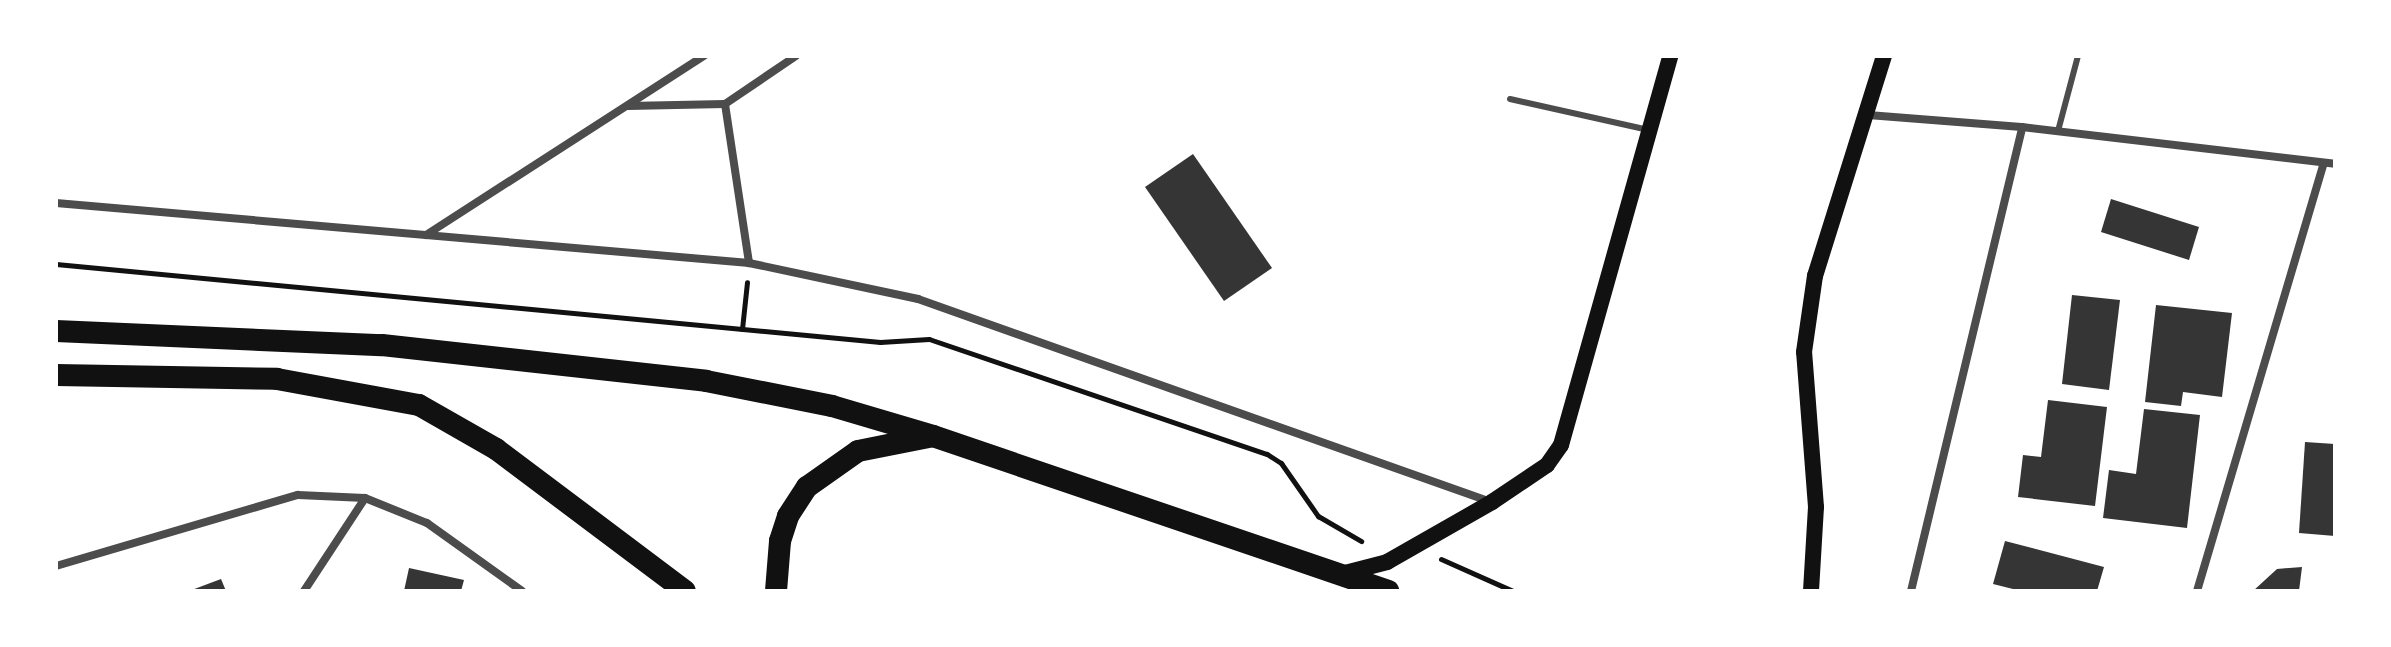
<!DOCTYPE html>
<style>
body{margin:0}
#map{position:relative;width:2391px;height:647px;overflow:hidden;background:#fff;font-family:"PT Sans",sans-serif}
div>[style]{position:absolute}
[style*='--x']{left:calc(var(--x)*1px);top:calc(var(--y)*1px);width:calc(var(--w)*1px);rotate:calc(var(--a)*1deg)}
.building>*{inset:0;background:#353535}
.path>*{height:5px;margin:-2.5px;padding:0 2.5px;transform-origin:2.5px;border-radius:2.5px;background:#111}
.service>*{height:6px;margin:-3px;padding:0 3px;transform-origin:3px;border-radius:3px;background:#4c4c4c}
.minor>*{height:8px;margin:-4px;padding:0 4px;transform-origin:4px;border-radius:4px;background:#4c4c4c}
.secondary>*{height:16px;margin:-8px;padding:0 8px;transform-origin:8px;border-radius:8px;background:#111}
.trunk>*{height:22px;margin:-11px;padding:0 11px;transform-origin:11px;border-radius:11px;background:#111}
span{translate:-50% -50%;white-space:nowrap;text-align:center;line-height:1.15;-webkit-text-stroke:8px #fff;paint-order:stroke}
.frame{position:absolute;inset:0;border:58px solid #fff;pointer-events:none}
</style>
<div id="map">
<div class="building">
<div style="clip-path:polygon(1193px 154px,1272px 268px,1224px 301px,1145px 187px)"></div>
<div style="clip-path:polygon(2111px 199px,2199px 227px,2189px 260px,2101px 232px)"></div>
<div style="clip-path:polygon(2072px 295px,2120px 300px,2109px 390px,2062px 384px)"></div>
<div style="clip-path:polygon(2156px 305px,2232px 313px,2222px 397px,2183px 392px,2181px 406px,2145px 402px)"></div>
<div style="clip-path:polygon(2048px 400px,2107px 407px,2095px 506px,2018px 497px,2023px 455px,2041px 457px)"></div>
<div style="clip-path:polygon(2144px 409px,2200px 415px,2187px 528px,2103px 518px,2109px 470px,2136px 474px)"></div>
<div style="clip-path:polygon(2305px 442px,2335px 444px,2335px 536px,2299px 533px)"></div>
<div style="clip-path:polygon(2005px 541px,2104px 567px,2097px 591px,2021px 591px,1993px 584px)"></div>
<div style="clip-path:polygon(2302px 567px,2299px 591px,2253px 591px,2277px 569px)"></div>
<div style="clip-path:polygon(409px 568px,464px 580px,461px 591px,404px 591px)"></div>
<div style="clip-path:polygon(221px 579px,226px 591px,189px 591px)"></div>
</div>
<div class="path">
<div style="--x:56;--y:264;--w:828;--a:5.41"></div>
<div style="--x:880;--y:342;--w:49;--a:-3.5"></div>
<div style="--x:929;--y:339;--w:357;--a:18.8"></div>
<div style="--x:1267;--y:454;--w:17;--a:33"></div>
<div style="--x:1281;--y:463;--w:65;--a:55.1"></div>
<div style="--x:1318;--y:516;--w:50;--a:30.2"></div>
<div style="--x:742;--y:329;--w:47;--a:-83.9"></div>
<div style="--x:1441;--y:559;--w:79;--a:24"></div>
</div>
<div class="service">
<div style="--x:1510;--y:99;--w:142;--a:12.6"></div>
<div style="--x:2058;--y:131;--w:78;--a:-75.1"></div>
</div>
<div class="minor">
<div style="--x:725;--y:104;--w:161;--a:81.4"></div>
<div style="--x:628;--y:106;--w:97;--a:-1.2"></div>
<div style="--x:725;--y:104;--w:86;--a:-34.1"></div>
<div style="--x:1868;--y:115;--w:154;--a:4.5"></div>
<div style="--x:2022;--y:127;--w:315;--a:6.7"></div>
<div style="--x:56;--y:203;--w:696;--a:4.95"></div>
<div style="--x:749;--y:263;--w:173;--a:12"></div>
<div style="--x:918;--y:299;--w:608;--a:19.51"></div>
<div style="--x:426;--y:235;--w:331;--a:-32.8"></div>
<div style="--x:56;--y:566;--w:252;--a:-16.4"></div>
<div style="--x:298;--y:495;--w:67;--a:2.6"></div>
<div style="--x:365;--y:498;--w:67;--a:22"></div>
<div style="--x:427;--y:523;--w:117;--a:35.6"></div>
<div style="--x:304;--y:591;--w:111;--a:-56.7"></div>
<div style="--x:1911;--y:591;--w:477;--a:-76.5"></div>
<div style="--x:2197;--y:591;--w:446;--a:-73.5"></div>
</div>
<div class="secondary">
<div style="--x:1341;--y:574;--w:48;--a:-14.6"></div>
<div style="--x:1387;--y:562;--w:121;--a:-29.7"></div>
<div style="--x:1492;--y:502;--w:66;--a:-33.9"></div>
<div style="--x:1547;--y:465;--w:24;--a:-55"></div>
<div style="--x:1561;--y:445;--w:404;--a:-74.3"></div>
<div style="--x:1811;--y:591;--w:84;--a:-86.6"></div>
<div style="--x:1816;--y:507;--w:155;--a:-94.4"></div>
<div style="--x:1804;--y:352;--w:77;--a:-81.8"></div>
<div style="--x:1815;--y:276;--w:231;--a:-72.6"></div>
</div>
<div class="trunk">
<div style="--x:56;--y:331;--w:326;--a:2.5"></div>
<div style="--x:382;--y:345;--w:326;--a:6.3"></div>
<div style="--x:706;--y:381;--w:128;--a:11.2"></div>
<div style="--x:832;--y:406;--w:105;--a:16.5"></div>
<div style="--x:56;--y:375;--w:221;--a:1"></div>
<div style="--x:277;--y:379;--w:144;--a:10.4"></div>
<div style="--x:419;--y:405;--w:89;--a:29.7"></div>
<div style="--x:496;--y:449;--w:236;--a:36.9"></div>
<div style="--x:776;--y:591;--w:50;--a:-85.4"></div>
<div style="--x:780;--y:541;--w:26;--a:-72"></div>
<div style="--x:788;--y:516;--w:35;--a:-57"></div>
<div style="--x:807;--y:487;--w:62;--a:-35.2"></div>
<div style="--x:858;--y:451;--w:76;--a:-11.3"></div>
<div style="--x:933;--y:436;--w:481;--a:18.8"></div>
</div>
<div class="frame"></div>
</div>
